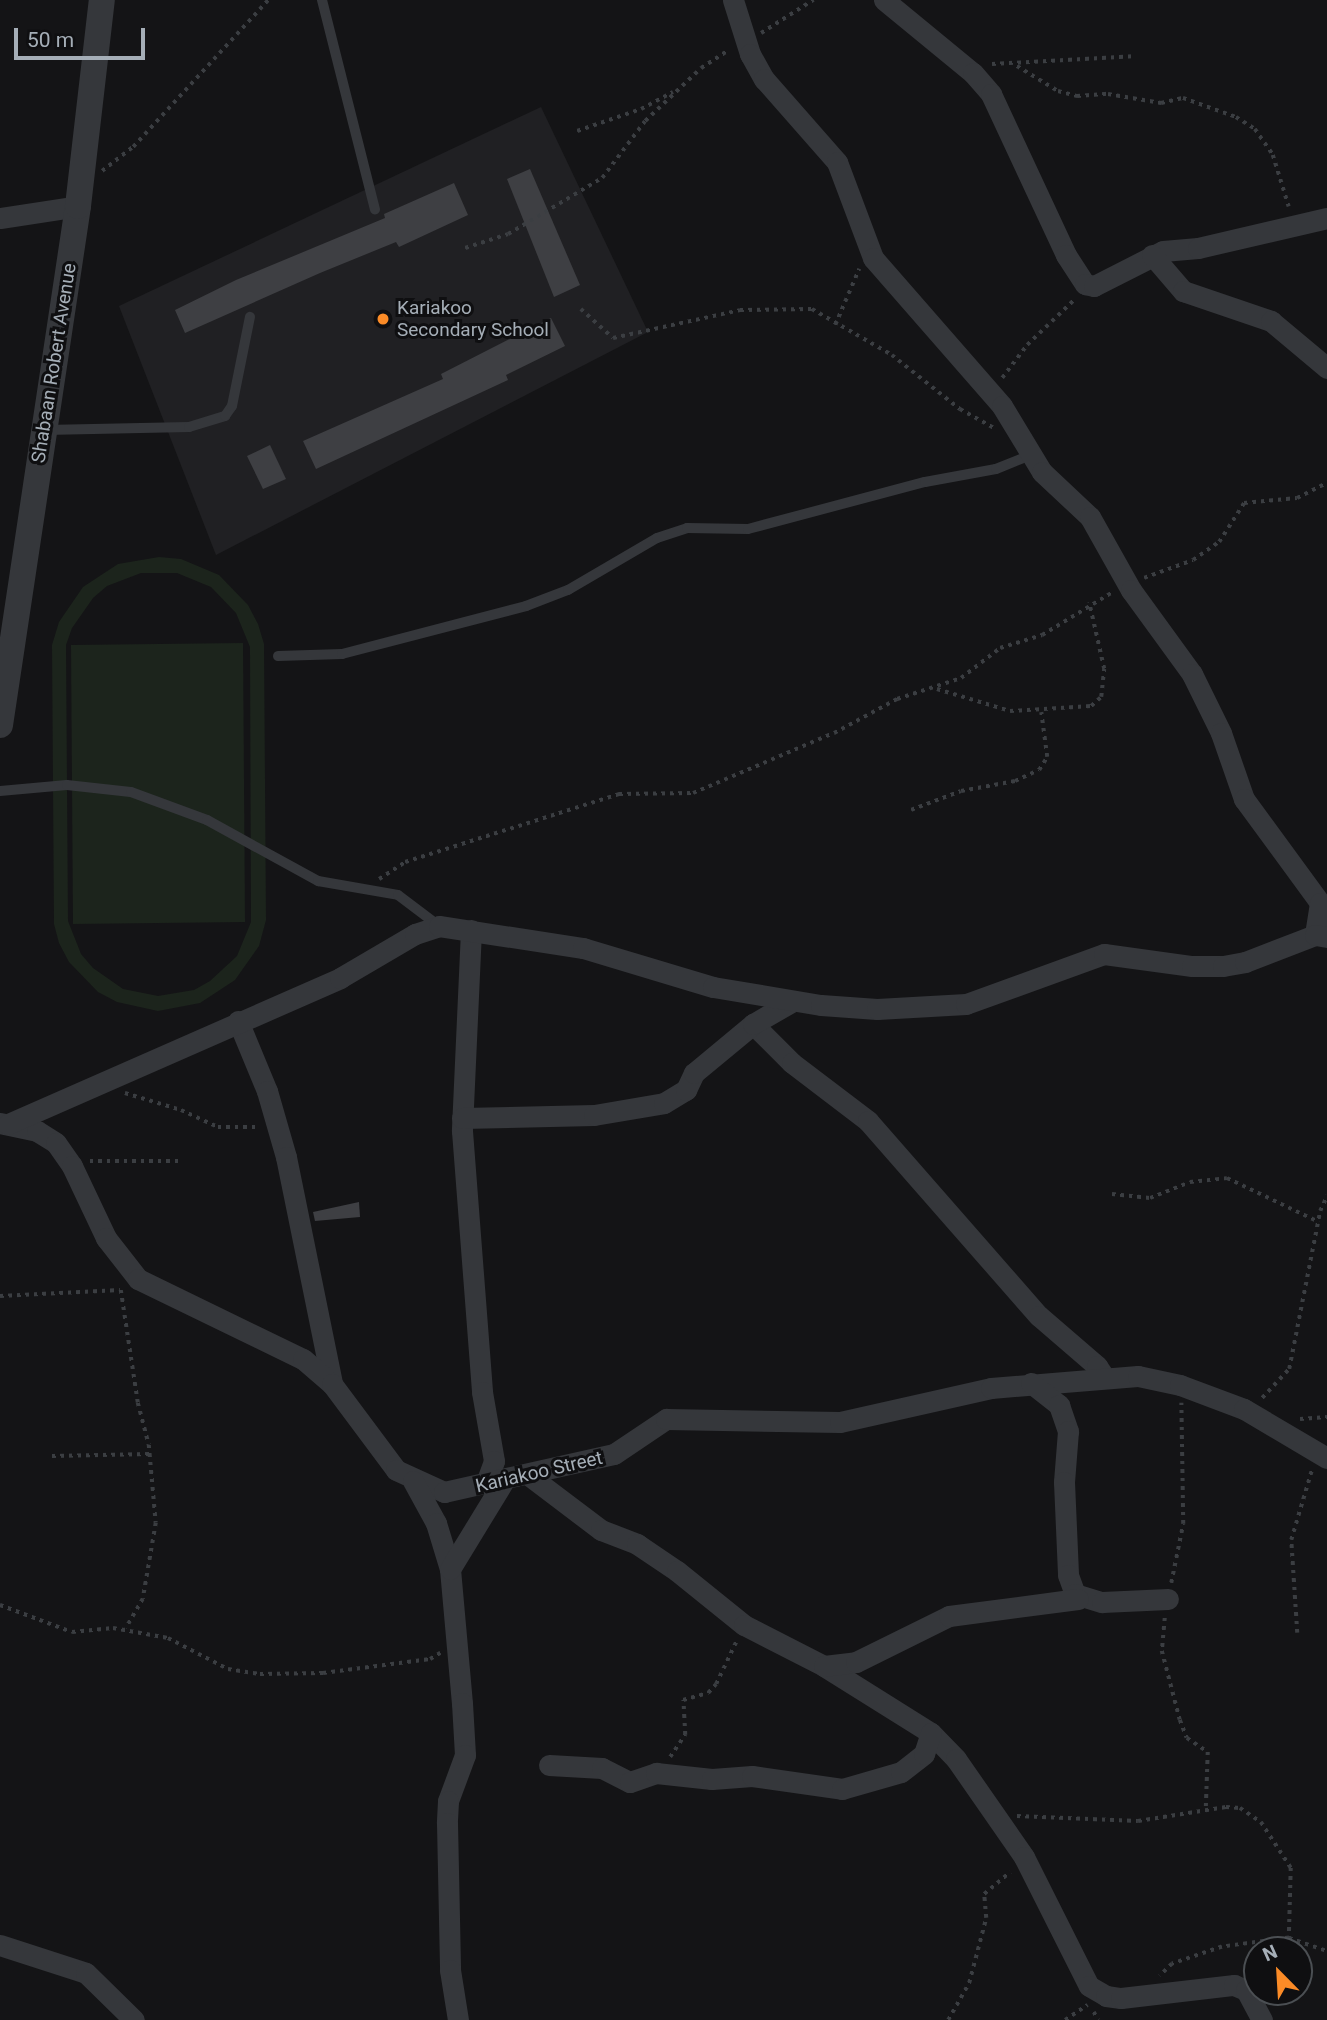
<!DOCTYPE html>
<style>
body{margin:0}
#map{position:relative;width:1327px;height:2020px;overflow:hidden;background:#141416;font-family:Roboto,sans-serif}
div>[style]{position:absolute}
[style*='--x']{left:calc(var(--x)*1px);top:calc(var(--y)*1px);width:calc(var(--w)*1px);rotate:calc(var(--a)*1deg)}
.built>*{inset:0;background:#202023}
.green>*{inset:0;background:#1c241c}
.building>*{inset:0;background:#3e3f43}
.path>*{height:3.5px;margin-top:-1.75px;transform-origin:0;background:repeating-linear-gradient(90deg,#3b3e42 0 3.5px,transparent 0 8.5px)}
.service>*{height:10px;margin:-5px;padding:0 5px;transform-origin:5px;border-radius:5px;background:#35373b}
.minor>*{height:21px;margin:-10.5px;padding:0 10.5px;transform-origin:10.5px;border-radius:10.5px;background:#35373b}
.tertiary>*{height:26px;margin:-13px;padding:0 13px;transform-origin:13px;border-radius:13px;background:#35373b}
.dots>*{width:19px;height:19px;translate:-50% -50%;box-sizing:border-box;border:4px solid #0f0f11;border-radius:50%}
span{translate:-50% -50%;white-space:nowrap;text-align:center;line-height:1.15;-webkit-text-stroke:6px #0f0f11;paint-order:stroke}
.poi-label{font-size:19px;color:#a5aeb7}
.left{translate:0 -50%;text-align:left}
.street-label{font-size:19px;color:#a5aeb7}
.north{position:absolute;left:1243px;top:1936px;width:70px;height:70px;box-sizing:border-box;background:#0f0f11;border:2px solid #4b4f53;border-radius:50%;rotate:336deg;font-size:19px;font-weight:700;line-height:28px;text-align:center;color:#a5aeb7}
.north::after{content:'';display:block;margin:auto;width:24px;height:32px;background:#fb8b27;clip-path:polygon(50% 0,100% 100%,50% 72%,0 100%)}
.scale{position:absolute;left:14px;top:28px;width:131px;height:32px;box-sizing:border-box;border:4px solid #a5aeb7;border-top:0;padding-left:9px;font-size:21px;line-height:24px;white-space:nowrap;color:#a5aeb7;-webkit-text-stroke:5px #0f0f11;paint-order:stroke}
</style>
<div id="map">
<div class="built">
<div style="clip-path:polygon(541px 107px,648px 332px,216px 555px,119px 306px)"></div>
</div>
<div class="green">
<div style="clip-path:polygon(evenodd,159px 557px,181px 559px,219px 575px,248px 605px,258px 624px,264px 644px,266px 920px,259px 946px,235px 980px,200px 1003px,158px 1011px,117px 1002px,98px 992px,69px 962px,59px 943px,54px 924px,52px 645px,59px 622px,83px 587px,118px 564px,159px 557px,141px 573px,177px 573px,211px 587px,236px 613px,250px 647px,251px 922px,237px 956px,210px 981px,194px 990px,158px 996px,123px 989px,93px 968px,81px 954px,68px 921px,66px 645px,72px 628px,93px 598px,107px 586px,141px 573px)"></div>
<div style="clip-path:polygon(243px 643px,245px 922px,73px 924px,71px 645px)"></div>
</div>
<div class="building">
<div style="clip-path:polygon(530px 169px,580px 285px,554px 297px,507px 179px)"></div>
<div style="clip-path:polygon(454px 183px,468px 215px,399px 247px,396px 242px,320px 273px,185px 333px,175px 310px,236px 280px,385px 218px,384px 214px)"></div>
<div style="clip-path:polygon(551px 318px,565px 346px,506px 375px,508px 380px,316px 469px,303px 441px,443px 379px,441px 374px)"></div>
<div style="clip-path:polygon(270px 445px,286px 479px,263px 489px,247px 456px)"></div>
<div style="clip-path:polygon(359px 1202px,360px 1217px,315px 1221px,313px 1212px)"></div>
</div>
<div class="path">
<div style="--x:761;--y:33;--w:62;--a:-32.4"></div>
<div style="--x:992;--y:64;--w:141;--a:-3.2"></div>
<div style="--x:1017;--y:66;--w:48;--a:31.4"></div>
<div style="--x:1058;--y:91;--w:20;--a:15"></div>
<div style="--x:1077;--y:96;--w:31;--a:-4"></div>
<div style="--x:1108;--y:94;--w:54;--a:9.6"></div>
<div style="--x:1161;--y:103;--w:23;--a:-13"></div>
<div style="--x:1183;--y:98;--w:56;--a:19.7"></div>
<div style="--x:1236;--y:117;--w:22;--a:32"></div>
<div style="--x:1255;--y:129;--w:32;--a:55"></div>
<div style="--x:1273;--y:155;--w:54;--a:72.9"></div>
<div style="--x:577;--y:131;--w:68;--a:-19"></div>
<div style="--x:641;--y:109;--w:36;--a:-28"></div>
<div style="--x:102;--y:171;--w:39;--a:-38"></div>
<div style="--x:133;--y:147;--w:200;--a:-47.4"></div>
<div style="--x:465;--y:248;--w:45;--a:-18"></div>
<div style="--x:508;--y:234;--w:109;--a:-30.8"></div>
<div style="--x:602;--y:178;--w:71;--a:-53"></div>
<div style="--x:645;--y:121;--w:77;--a:-43.4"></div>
<div style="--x:701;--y:68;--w:33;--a:-33"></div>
<div style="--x:581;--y:309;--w:43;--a:42.2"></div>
<div style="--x:613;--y:338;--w:130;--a:-12.4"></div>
<div style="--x:740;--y:310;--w:72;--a:-0.8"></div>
<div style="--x:812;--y:309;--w:92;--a:29.9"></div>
<div style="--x:892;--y:355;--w:87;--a:38.5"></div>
<div style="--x:960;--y:409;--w:39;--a:29"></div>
<div style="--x:835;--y:325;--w:61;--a:-66.8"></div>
<div style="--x:1002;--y:378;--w:41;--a:-52.9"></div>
<div style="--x:1027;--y:345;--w:66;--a:-43.8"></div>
<div style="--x:1144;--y:578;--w:52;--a:-20.2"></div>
<div style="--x:1193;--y:560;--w:32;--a:-35"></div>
<div style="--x:1219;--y:542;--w:46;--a:-57.3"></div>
<div style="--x:1244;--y:503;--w:53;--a:-5.4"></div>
<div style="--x:1297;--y:498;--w:34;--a:-27"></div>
<div style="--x:937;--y:689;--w:76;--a:16.8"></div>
<div style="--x:1010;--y:711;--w:81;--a:-3.5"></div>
<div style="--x:1091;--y:706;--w:13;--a:-42"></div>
<div style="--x:1101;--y:697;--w:28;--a:-84"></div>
<div style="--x:1104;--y:669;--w:68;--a:-102.8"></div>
<div style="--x:911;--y:810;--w:53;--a:-20.8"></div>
<div style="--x:961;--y:791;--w:55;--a:-10.5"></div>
<div style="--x:1015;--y:781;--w:26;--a:-25"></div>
<div style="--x:1039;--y:770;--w:15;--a:-58"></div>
<div style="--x:1047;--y:757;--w:45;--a:-97.6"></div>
<div style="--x:379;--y:879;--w:31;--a:-33"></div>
<div style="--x:405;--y:862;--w:225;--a:-17.6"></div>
<div style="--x:619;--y:794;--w:74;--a:-0.8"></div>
<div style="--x:693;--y:793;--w:153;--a:-23.1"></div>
<div style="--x:834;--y:733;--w:72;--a:-28.4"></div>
<div style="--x:897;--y:699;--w:67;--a:-18.2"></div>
<div style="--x:961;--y:678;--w:49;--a:-37.6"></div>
<div style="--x:1000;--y:648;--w:44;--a:-17.2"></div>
<div style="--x:1042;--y:635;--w:81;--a:-31.3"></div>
<div style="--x:125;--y:1093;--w:59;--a:16.9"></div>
<div style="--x:181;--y:1110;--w:41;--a:24.7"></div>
<div style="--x:218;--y:1127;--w:40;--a:0"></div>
<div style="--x:90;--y:1161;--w:90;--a:0"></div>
<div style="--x:1112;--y:1194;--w:38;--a:6"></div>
<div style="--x:1150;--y:1198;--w:43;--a:-21.8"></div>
<div style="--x:1190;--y:1182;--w:37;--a:-6"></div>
<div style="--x:1227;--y:1178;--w:102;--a:25.6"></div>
<div style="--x:121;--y:1290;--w:114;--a:81.4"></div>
<div style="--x:138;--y:1403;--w:43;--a:75.3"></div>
<div style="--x:149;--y:1445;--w:78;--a:84.9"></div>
<div style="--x:156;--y:1523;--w:77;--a:99.7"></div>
<div style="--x:143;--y:1599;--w:34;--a:120"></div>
<div style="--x:0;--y:1296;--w:120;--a:-2.9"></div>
<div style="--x:1262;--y:1398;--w:40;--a:-47"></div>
<div style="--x:1289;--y:1369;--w:161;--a:-78.9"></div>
<div style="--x:1320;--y:1211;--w:17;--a:-65"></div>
<div style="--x:1300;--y:1419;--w:27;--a:-4"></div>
<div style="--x:52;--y:1456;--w:98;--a:-1.2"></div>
<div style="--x:1171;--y:1583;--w:60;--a:-78.5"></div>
<div style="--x:1183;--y:1524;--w:121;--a:-90.9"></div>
<div style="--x:0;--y:1605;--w:77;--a:20.6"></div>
<div style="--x:72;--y:1632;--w:41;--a:-5.6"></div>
<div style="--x:113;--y:1628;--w:56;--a:10.3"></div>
<div style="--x:168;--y:1638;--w:68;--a:27.3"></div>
<div style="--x:228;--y:1669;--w:32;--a:9"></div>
<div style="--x:260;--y:1674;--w:63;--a:-0.9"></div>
<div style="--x:323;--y:1673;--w:108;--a:-7.5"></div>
<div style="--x:430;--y:1659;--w:12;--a:-31"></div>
<div style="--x:1165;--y:1618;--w:33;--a:95"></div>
<div style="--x:1162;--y:1651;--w:71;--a:75.4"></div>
<div style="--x:1180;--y:1720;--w:19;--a:69"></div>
<div style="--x:1187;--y:1738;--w:25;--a:34"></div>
<div style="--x:1208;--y:1752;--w:58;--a:92"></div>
<div style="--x:1297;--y:1633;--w:93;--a:-93.7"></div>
<div style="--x:1291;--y:1540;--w:74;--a:-73.5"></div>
<div style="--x:670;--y:1757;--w:27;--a:-56"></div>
<div style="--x:685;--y:1735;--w:35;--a:-93"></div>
<div style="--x:683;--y:1700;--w:26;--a:-16"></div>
<div style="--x:708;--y:1693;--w:12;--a:-48"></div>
<div style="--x:716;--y:1684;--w:49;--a:-64.5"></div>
<div style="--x:1017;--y:1816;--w:121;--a:2.4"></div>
<div style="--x:1138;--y:1821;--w:89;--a:-9"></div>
<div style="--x:1226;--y:1807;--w:14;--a:4"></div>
<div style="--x:1240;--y:1808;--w:25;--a:34"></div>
<div style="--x:1261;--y:1822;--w:55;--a:56.9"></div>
<div style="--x:1291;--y:1868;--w:70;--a:91.6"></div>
<div style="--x:1289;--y:1938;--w:68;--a:172.3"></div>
<div style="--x:1222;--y:1947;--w:53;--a:161.2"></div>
<div style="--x:1172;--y:1964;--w:17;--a:135"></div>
<div style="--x:1289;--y:1938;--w:40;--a:18.9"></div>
<div style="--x:1094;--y:2012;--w:9;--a:63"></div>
<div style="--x:948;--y:2020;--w:43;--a:-60.4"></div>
<div style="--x:969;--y:1983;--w:67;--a:-75.3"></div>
<div style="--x:986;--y:1918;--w:24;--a:-95"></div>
<div style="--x:984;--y:1894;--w:34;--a:-40"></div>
<div style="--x:1065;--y:2020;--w:27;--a:-34"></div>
</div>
<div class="service">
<div style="--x:322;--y:0;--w:216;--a:75.8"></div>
<div style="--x:45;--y:430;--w:144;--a:-1.2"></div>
<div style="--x:189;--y:427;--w:38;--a:-17"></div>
<div style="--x:225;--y:416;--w:12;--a:-55"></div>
<div style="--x:232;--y:406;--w:91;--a:-78.6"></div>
<div style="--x:278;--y:656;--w:64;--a:-1.8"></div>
<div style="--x:342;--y:654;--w:190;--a:-14.6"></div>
<div style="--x:526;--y:606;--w:45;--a:-20.9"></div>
<div style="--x:568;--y:590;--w:103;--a:-30.3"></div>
<div style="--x:657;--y:538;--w:32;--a:-18"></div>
<div style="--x:687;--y:528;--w:61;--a:0.9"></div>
<div style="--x:748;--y:529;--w:183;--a:-14.9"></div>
<div style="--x:925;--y:482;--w:72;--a:-10.4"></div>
<div style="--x:996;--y:469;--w:38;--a:-22"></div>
<div style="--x:0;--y:791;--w:67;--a:-5.1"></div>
<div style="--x:67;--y:785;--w:64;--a:6.2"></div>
<div style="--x:131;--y:792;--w:81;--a:20.2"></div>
<div style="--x:207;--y:820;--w:127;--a:28.8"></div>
<div style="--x:318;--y:881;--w:81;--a:9.9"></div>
<div style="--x:398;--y:895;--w:51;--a:37.1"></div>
</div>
<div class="minor">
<div style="--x:733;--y:0;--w:57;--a:72.5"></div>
<div style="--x:750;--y:54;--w:29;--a:61"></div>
<div style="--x:764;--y:79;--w:111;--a:48.7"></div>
<div style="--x:837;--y:162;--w:103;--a:69.4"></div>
<div style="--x:873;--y:258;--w:196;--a:48.9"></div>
<div style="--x:1002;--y:406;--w:77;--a:58.8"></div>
<div style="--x:1042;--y:472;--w:66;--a:43.2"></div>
<div style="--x:1090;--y:517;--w:84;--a:60.7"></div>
<div style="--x:1131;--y:590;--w:104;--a:54"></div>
<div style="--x:1192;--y:674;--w:66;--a:63.8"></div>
<div style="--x:1221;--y:733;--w:70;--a:70.8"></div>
<div style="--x:1244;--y:799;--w:129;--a:53.8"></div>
<div style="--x:1320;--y:903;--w:32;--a:99"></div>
<div style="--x:884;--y:0;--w:115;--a:39.4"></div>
<div style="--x:973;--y:73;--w:28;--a:49"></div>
<div style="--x:991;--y:94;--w:178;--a:65"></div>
<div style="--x:1066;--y:255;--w:35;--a:57"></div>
<div style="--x:1085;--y:284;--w:9;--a:13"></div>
<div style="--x:1094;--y:286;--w:77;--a:-26.9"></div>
<div style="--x:1163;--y:251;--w:35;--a:-5"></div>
<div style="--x:1198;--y:248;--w:132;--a:-13.1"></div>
<div style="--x:0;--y:218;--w:79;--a:-8.7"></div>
<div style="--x:1152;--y:255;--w:48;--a:49.3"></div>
<div style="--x:1183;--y:291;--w:93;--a:18.8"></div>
<div style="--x:1271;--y:321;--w:73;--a:40"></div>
<div style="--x:471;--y:930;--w:201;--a:92.6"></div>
<div style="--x:462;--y:1131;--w:262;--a:85.6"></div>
<div style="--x:482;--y:1392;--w:70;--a:80.1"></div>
<div style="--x:494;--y:1461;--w:23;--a:110"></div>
<div style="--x:238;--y:1021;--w:76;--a:67.5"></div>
<div style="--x:267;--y:1091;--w:69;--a:73.9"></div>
<div style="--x:286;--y:1157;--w:232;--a:78.5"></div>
<div style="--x:753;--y:1024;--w:55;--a:45"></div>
<div style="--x:792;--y:1063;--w:96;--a:37.3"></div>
<div style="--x:868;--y:1121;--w:259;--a:48.8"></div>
<div style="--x:1039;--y:1316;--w:77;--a:40.8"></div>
<div style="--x:1097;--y:1366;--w:14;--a:56"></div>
<div style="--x:462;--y:1118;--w:132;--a:-1.3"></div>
<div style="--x:594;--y:1115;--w:71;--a:-9.7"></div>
<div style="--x:664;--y:1103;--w:26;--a:-31"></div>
<div style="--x:686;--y:1090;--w:19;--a:-65"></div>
<div style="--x:694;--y:1073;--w:77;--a:-39.7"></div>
<div style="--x:753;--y:1024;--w:46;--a:-29.9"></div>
<div style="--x:0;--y:1123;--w:38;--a:12"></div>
<div style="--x:37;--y:1131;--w:22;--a:32"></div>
<div style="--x:56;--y:1143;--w:28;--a:55"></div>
<div style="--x:72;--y:1166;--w:80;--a:64.7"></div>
<div style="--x:106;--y:1238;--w:52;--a:52"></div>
<div style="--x:138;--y:1279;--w:183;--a:25.9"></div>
<div style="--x:303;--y:1359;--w:38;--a:41"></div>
<div style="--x:332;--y:1384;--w:107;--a:53.3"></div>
<div style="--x:396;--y:1470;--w:53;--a:24.6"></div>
<div style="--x:444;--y:1492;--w:174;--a:-12.6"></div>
<div style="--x:614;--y:1454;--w:63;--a:-33.9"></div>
<div style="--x:666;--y:1419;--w:174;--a:1"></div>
<div style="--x:840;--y:1422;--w:155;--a:-12.7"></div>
<div style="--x:991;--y:1388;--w:147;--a:-4.7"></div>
<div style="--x:1138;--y:1376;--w:43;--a:12.1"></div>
<div style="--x:1180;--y:1385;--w:68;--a:20.6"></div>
<div style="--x:1244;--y:1409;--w:96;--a:30.6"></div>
<div style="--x:8;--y:1124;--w:363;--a:-23.7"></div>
<div style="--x:340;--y:978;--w:87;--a:-30.4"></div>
<div style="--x:415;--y:934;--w:25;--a:-18"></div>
<div style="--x:439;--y:926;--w:146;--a:8.7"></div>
<div style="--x:583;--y:948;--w:136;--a:16.7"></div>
<div style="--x:713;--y:987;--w:109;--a:9.5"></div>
<div style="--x:821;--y:1005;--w:56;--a:4.1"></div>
<div style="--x:877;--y:1009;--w:89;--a:-3.2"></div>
<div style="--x:966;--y:1004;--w:147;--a:-19.9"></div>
<div style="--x:1104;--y:954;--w:89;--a:7.8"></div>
<div style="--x:1192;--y:966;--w:31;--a:0"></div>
<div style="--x:1223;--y:966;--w:22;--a:-10"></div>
<div style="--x:1245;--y:962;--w:75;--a:-21.1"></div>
<div style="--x:1315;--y:935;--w:12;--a:9"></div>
<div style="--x:1031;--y:1383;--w:36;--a:38"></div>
<div style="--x:1059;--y:1405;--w:28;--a:71"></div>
<div style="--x:1068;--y:1431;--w:51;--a:94.5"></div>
<div style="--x:1064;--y:1482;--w:93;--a:87.5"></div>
<div style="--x:1068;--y:1575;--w:20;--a:70"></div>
<div style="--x:1075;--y:1594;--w:28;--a:17"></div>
<div style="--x:1102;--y:1602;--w:66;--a:-2.6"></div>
<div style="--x:527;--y:1474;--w:93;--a:37.1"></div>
<div style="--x:601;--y:1530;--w:39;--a:21"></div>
<div style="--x:637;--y:1544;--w:48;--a:34"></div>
<div style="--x:677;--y:1571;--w:86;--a:38.9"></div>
<div style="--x:744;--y:1625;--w:90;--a:27.1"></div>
<div style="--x:824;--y:1666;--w:126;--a:32.1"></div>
<div style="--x:931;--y:1733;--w:36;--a:46"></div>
<div style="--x:956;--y:1759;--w:119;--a:55.2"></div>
<div style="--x:1024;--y:1857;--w:144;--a:63.3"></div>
<div style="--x:1089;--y:1986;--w:20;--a:30"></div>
<div style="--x:1106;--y:1996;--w:15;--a:8"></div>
<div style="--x:1121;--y:1998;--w:114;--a:-6.6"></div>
<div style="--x:1234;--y:1985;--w:13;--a:23"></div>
<div style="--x:1246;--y:1990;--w:34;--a:62"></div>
<div style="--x:413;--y:1481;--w:48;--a:61.3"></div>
<div style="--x:436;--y:1523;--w:48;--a:73.1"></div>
<div style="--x:450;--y:1569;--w:135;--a:84.9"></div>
<div style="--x:462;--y:1703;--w:52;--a:86.7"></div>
<div style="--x:465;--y:1755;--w:49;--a:110.3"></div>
<div style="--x:448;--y:1801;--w:22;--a:93"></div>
<div style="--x:447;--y:1823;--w:147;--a:88.8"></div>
<div style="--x:450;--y:1970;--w:51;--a:80.9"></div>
<div style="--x:450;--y:1569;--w:105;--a:-58.6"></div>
<div style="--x:824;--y:1666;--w:32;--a:-7"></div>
<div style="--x:856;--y:1662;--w:104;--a:-26.3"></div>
<div style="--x:949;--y:1616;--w:130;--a:-7.5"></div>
<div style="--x:549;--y:1765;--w:53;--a:3.2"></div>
<div style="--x:602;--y:1768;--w:31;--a:27"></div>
<div style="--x:630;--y:1782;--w:28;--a:-19"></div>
<div style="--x:656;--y:1773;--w:56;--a:6.1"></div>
<div style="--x:712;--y:1779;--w:40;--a:-4.3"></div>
<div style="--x:752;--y:1776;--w:91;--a:8.2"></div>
<div style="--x:842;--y:1789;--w:61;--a:-16.1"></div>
<div style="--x:901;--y:1772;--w:29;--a:-38"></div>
<div style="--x:924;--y:1754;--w:22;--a:-72"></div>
<div style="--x:0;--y:1945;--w:90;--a:18"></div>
<div style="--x:86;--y:1973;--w:67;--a:44.4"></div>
</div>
<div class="tertiary">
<div style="--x:0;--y:725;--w:525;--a:-81.45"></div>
<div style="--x:78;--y:206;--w:207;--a:-83.4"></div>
</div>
<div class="dots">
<div style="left:383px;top:319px;background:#fb8b27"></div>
</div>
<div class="poi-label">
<span class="left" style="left:397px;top:319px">Kariakoo<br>Secondary School</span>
</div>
<div class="street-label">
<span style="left:54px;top:363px;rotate:-81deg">Shabaan Robert Avenue</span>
<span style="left:539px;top:1472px;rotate:-13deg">Kariakoo Street</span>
</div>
<div class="north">N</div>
<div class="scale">50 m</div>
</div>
